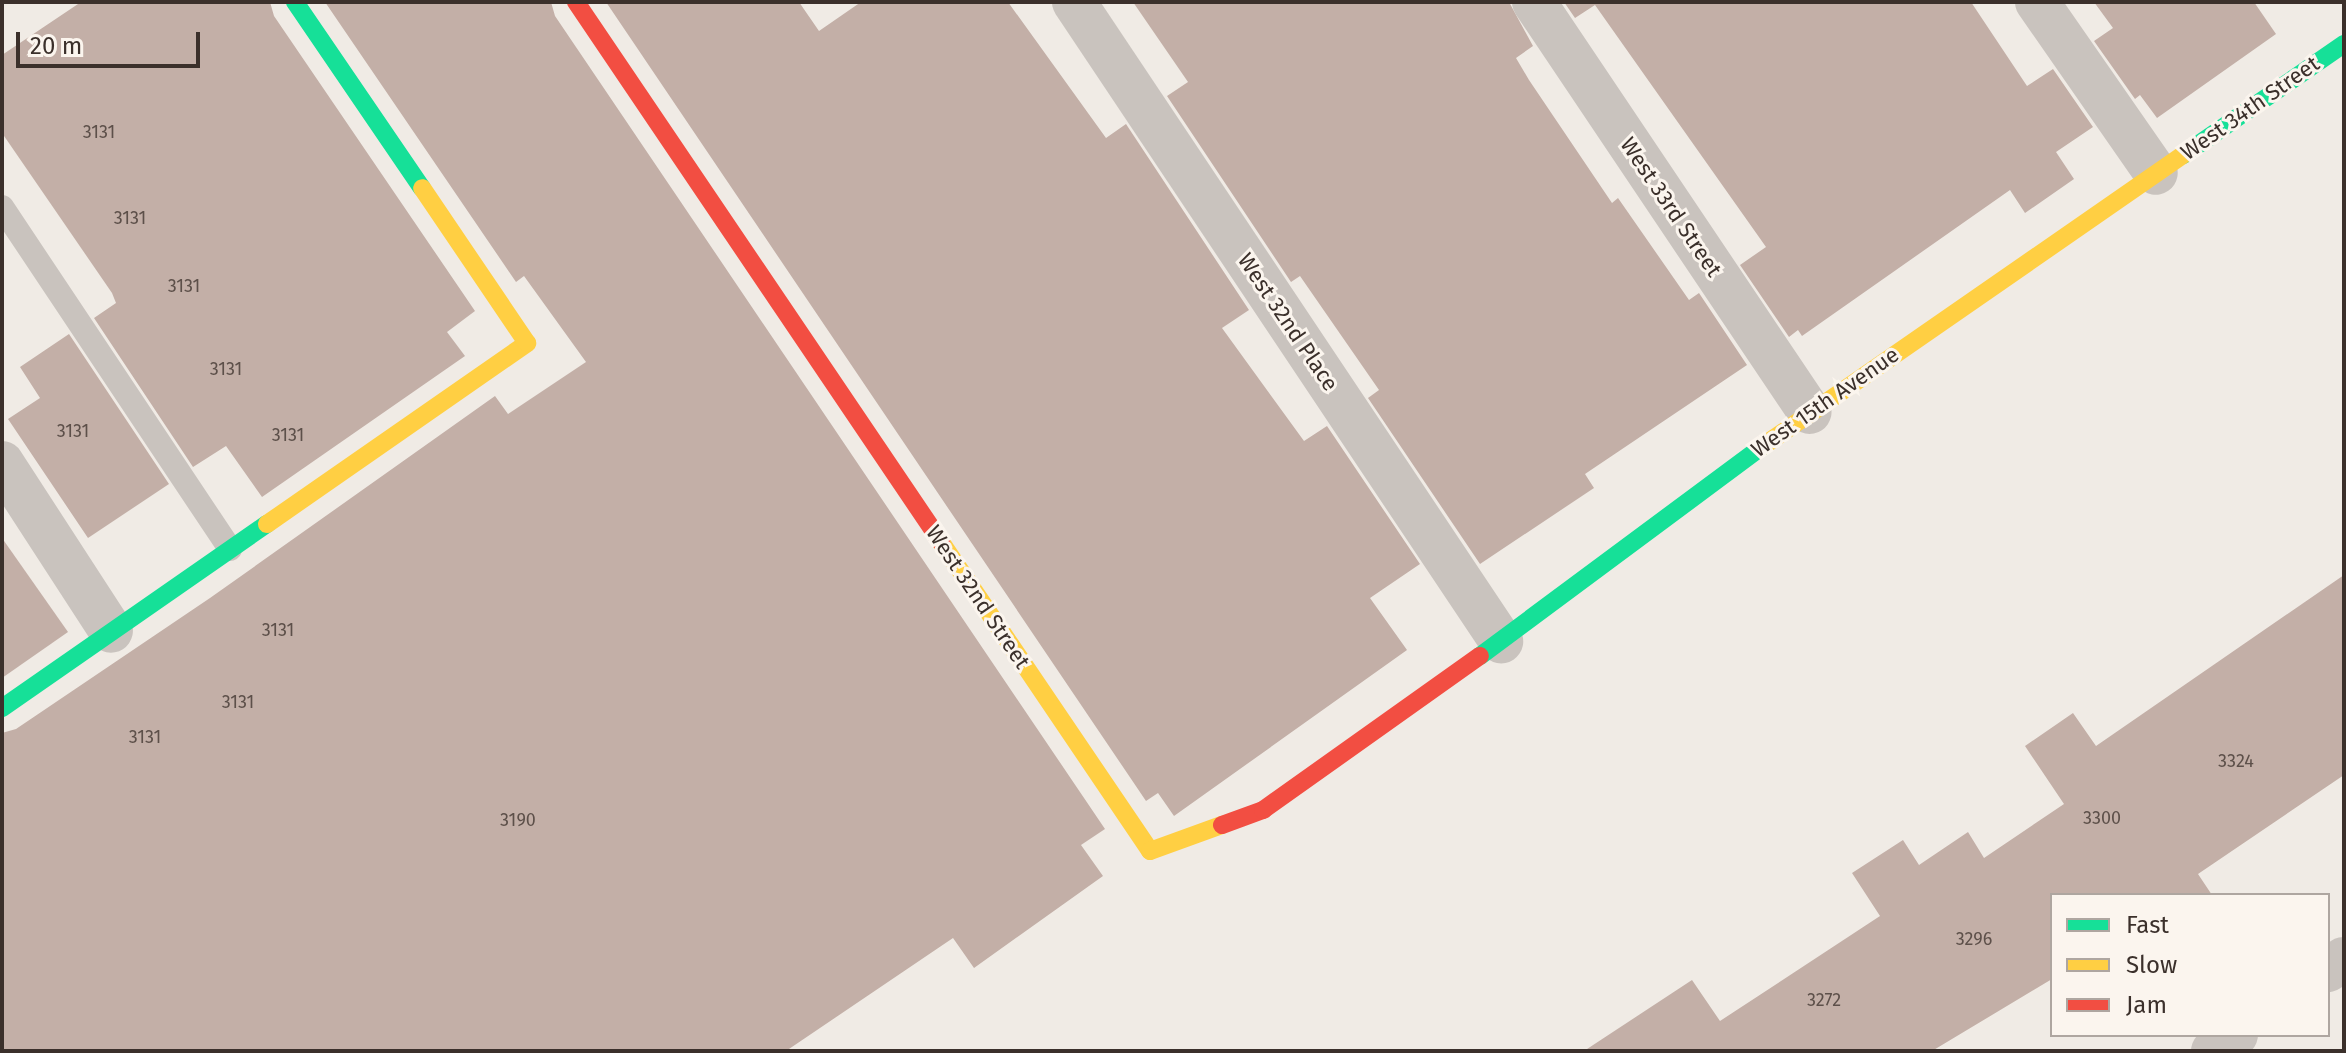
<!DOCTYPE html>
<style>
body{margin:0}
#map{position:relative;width:2346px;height:1053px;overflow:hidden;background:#f0ebe5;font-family:"Fira Sans",sans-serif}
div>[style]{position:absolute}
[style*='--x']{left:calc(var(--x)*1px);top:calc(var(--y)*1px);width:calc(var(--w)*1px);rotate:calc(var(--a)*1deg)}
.building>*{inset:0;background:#c3afa7}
.lane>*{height:24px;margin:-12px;padding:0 12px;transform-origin:12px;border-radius:12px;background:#c9c3be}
.street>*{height:44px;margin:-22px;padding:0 22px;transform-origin:22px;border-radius:22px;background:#c9c3be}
.fast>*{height:18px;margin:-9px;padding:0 9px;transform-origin:9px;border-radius:9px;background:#16e098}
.slow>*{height:18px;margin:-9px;padding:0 9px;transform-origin:9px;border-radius:9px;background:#ffcf43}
.jam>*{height:18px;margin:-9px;padding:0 9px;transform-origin:9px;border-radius:9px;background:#f24e42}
span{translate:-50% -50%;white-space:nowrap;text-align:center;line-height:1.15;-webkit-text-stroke:6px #fbf5ee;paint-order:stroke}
.number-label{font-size:18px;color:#5d504a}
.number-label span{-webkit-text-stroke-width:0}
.street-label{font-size:22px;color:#3b302b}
.frame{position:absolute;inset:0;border:4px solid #3b302b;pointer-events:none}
.legend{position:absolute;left:2050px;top:893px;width:280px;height:144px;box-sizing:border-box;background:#fbf5ee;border:2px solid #aea6a0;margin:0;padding:10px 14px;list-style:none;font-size:24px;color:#3b302b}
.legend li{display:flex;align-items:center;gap:16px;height:40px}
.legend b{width:40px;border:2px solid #aea6a0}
.scale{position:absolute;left:16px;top:32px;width:184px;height:36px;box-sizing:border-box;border:4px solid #3b302b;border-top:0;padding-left:10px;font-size:24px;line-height:28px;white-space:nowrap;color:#3b302b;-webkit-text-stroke:6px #fbf5ee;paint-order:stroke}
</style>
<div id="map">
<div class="building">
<div style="clip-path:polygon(81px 2px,270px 2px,274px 16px,475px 311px,447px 332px,465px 356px,262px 497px,226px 446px,193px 467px,94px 318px,116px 303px,112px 293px,2px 133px,2px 55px)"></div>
<div style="clip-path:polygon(325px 2px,551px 2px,555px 16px,1105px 829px,1081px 845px,1103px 876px,974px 968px,953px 938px,786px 1051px,2px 1051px,2px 733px,16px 729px,210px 598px,495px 396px,508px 414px,586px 362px,524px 276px,516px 282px)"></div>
<div style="clip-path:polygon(606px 2px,799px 2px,819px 31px,861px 2px,1008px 2px,1106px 138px,1126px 124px,1249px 310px,1222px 328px,1304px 441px,1327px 426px,1420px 564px,1370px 598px,1407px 650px,1174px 816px,1158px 793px,1146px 801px)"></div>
<div style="clip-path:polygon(1133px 2px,1509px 2px,1533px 46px,1516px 58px,1529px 80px,1612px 203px,1618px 198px,1689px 300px,1699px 293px,1747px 365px,1585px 474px,1594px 488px,1480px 564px,1368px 398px,1379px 390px,1300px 276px,1291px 282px,1167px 96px,1188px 82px)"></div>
<div style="clip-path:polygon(1564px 2px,1971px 2px,2027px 86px,2053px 69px,2093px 127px,2056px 152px,2074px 179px,2025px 213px,2010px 190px,1802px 336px,1798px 330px,1789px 337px,1740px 265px,1766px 247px,1595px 5px,1575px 18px)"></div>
<div style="clip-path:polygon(2094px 2px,2254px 2px,2276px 34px,2157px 118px,2140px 95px,2135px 99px,2094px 41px,2113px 28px)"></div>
<div style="clip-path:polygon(69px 334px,169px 484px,88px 538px,8px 419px,40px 398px,20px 367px)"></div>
<div style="clip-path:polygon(2px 538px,68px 632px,2px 678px)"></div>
<div style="clip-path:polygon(2344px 575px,2344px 775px,2198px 874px,2212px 895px,2052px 895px,2052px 979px,1932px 1051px,1584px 1051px,1692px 980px,1720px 1021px,1880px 916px,1852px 873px,1903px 840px,1919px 865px,1968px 832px,1984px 858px,2064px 804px,2025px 746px,2073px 713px,2096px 746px)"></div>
</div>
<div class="lane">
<div style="--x:2;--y:207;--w:411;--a:56.3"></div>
</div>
<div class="street">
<div style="--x:1074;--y:2;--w:769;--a:56.25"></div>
<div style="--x:1534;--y:2;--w:494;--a:56.1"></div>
<div style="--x:2037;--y:2;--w:208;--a:55.2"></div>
<div style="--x:2;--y:463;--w:200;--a:57"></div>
<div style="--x:2328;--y:970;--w:19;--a:-35"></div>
<div style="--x:2213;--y:1051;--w:28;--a:-35"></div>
</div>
<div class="fast">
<div style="--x:295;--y:2;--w:225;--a:55.7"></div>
<div style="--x:2183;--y:155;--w:196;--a:-34.6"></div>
<div style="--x:1480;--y:656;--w:352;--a:-36.6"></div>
<div style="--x:2;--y:708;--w:323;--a:-34.8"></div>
</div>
<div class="slow">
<div style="--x:1763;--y:446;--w:511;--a:-34.72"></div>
<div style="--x:267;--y:524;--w:317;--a:-34.8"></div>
<div style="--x:527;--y:343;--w:187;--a:-124.1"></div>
<div style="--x:941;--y:542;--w:373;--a:55.9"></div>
<div style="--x:1150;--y:851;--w:77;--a:-19.9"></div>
</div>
<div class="jam">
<div style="--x:576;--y:2;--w:652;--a:55.94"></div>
<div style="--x:1222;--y:825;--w:44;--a:-20.1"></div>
<div style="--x:1263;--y:810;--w:266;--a:-35.4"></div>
</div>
<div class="number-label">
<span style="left:99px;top:132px">3131</span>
<span style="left:130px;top:218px">3131</span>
<span style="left:184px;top:286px">3131</span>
<span style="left:226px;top:369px">3131</span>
<span style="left:73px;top:431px">3131</span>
<span style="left:288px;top:435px">3131</span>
<span style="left:278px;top:630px">3131</span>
<span style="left:238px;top:702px">3131</span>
<span style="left:145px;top:737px">3131</span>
<span style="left:2236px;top:761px">3324</span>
<span style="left:2102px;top:818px">3300</span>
<span style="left:518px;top:820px">3190</span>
<span style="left:1974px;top:939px">3296</span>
<span style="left:1824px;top:1000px">3272</span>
</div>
<div class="street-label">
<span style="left:2250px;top:108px;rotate:-35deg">West 34th Street</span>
<span style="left:1671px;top:207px;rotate:56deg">West 33rd Street</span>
<span style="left:1288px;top:322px;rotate:56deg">West 32nd Place</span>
<span style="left:1825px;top:402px;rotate:-35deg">West 15th Avenue</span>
<span style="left:978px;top:597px;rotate:56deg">West 32nd Street</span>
</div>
<div class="frame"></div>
<ul class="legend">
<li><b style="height:10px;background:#16e098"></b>Fast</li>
<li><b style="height:10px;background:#ffcf43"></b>Slow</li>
<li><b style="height:10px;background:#f24e42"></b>Jam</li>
</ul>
<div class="scale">20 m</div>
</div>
